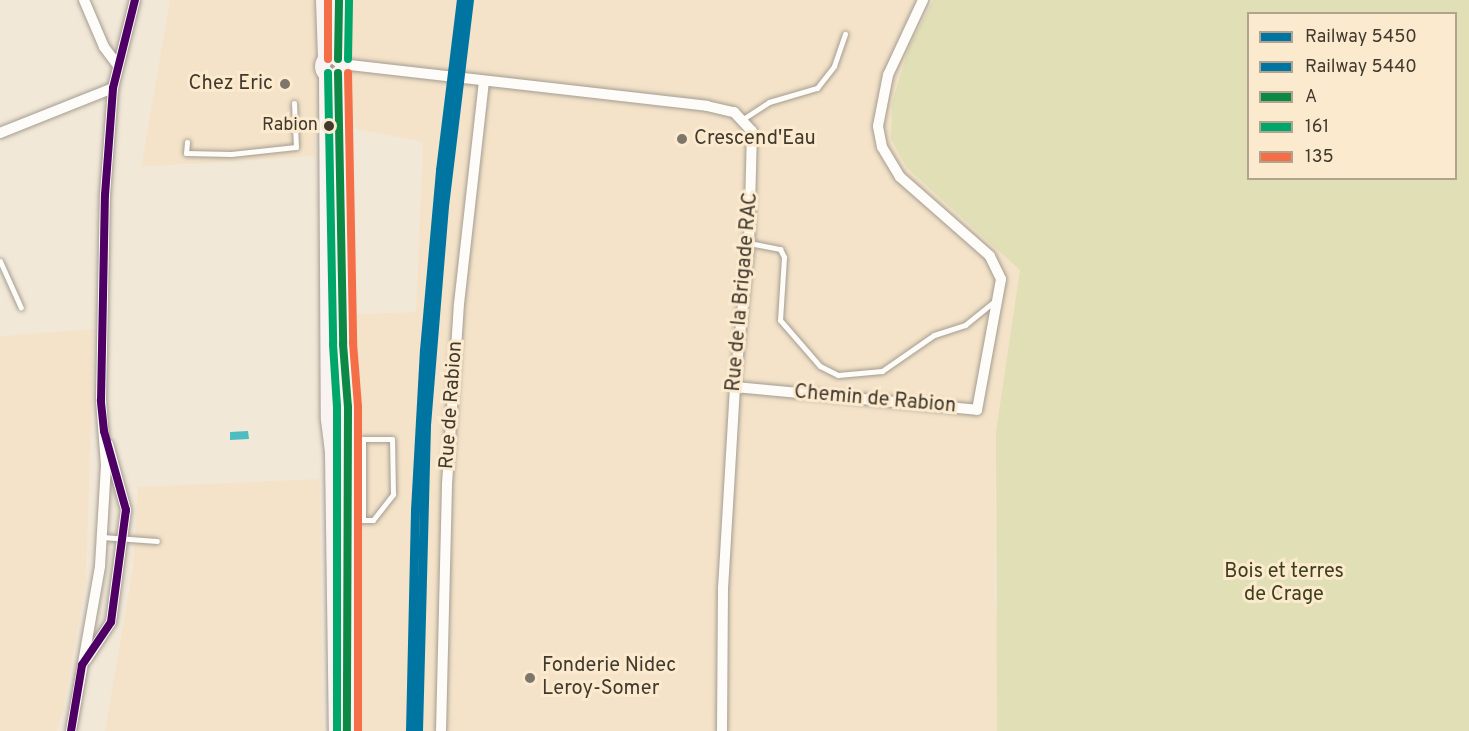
<!DOCTYPE html>
<style>
body{margin:0}
#map{position:relative;width:1469px;height:731px;overflow:hidden;background:#f2e8d8;font-family:Overpass,sans-serif}
div>[style]{position:absolute}
[style*='--x']{left:calc(var(--x)*1px);top:calc(var(--y)*1px);width:calc(var(--w)*1px);rotate:calc(var(--a)*1deg)}
.built>*{inset:0;background:#f4e3c9}
.green>*{inset:0;background:#e0dfb6}
.water>*{inset:0;background:#4dbdc2}
.roads{filter:drop-shadow(0 0 2px #a49d91) drop-shadow(0 0 2px #a49d91)}
.lane>*{height:5px;margin:-2.5px;padding:0 2.5px;transform-origin:2.5px;border-radius:2.5px;background:#fdfcf9}
.street>*{height:10px;margin:-5px;padding:0 5px;transform-origin:5px;border-radius:5px;background:#fdfcf9}
.secondary>*{height:15px;margin:-7.5px;padding:0 7.5px;transform-origin:7.5px;border-radius:7.5px;background:#f9f4f2}
.secondary>.ring{margin:-7.5px;padding:0;box-sizing:content-box;background:none;border:15px solid #f9f4f2;border-radius:50%}
.bus-1>*{height:8px;margin:-4px;padding:0 4px;transform-origin:4px;border-radius:4px;background:#0b8945}
.bus-2>*{height:8px;margin:-4px;padding:0 4px;transform-origin:4px;border-radius:4px;background:#00a76b}
.bus-3>*{height:8px;margin:-4px;padding:0 4px;transform-origin:4px;border-radius:4px;background:#f46e47}
.bus-4>*{height:8px;margin:-4px;padding:0 4px;transform-origin:4px;border-radius:4px;background:#4f0064}
.rail-1>*{height:9px;margin:-4.5px;padding:0 4.5px;transform-origin:4.5px;border-radius:4.5px;background:#0075a1}
.rail-2>*{height:9px;margin:-4.5px;padding:0 4.5px;transform-origin:4.5px;border-radius:4.5px;background:#0075a1}
.dots>*{width:16px;height:16px;translate:-50% -50%;box-sizing:border-box;border:3px solid #fceace;border-radius:50%}
span{translate:-50% -50%;white-space:nowrap;text-align:center;line-height:1.15;-webkit-text-stroke:6px #fceace;paint-order:stroke}
.bus-label{font-size:18px;color:#40392e}
.right{translate:-100% -50%;text-align:right}
.poi-label{font-size:20px;color:#40392e}
.left{translate:0 -50%;text-align:left}
.street-label{font-size:20px;color:#40392e}
.park-label{font-size:20px;color:#3c3f19}
.legend{position:absolute;left:1247px;top:12px;width:210px;height:168px;box-sizing:border-box;background:#fceace;border:2px solid #b1a38e;margin:0;padding:8px 10px;list-style:none;font-size:18px;color:#40392e}
.legend li{display:flex;align-items:center;gap:12px;height:30px}
.legend b{width:30px;border:2px solid #b1a38e}
</style>
<div id="map">
<div class="built">
<div style="clip-path:polygon(170px 0,931px 0,909px 47px,907px 168px,1020px 270px,996px 431px,995px 598px,1005px 731px,361px 731px,357px 314px,416px 312px,423px 142px,315px 121px,315px 156px,141px 167px)"></div>
<div style="clip-path:polygon(94px 329px,86px 580px,63px 711px,57px 731px,0 731px,0 336px)"></div>
<div style="clip-path:polygon(319px 479px,323px 731px,105px 731px,133px 568px,138px 487px)"></div>
</div>
<div class="green">
<div style="clip-path:polygon(evenodd,933px 0,1469px 0,1469px 731px,997px 731px,996px 431px,1020px 270px,907px 168px,891px 139px,892px 103px,909px 47px,933px 0,1248px 14px,1456px 14px,1456px 178px,1248px 178px,1248px 14px)"></div>
</div>
<div class="water">
<div style="clip-path:polygon(248px 431px,249px 439px,230px 440px,230px 432px)"></div>
</div>
<div class="roads">
<div class="lane">
<div style="--x:743;--y:119;--w:31;--a:-33"></div>
<div style="--x:769;--y:102;--w:50;--a:-16.3"></div>
<div style="--x:817;--y:88;--w:28;--a:-52"></div>
<div style="--x:834;--y:66;--w:34;--a:-71"></div>
<div style="--x:187;--y:142;--w:11;--a:95"></div>
<div style="--x:186;--y:153;--w:45;--a:1.3"></div>
<div style="--x:231;--y:154;--w:65;--a:-6.1"></div>
<div style="--x:296;--y:147;--w:44;--a:-92.6"></div>
<div style="--x:749;--y:243;--w:32;--a:11"></div>
<div style="--x:780;--y:249;--w:9;--a:63"></div>
<div style="--x:784;--y:257;--w:63;--a:93.6"></div>
<div style="--x:780;--y:320;--w:61;--a:49"></div>
<div style="--x:820;--y:366;--w:20;--a:27"></div>
<div style="--x:838;--y:375;--w:44;--a:-5.2"></div>
<div style="--x:882;--y:371;--w:63;--a:-34.7"></div>
<div style="--x:934;--y:335;--w:33;--a:-18"></div>
<div style="--x:965;--y:325;--w:40;--a:-39"></div>
<div style="--x:0;--y:261;--w:51;--a:65.9"></div>
<div style="--x:336;--y:352;--w:92;--a:88.8"></div>
<div style="--x:351;--y:520;--w:22;--a:0"></div>
<div style="--x:373;--y:520;--w:33;--a:-52"></div>
<div style="--x:393;--y:494;--w:55;--a:-91"></div>
<div style="--x:392;--y:439;--w:29;--a:180"></div>
<div style="--x:363;--y:439;--w:81;--a:90"></div>
<div style="--x:102;--y:537;--w:55;--a:4.2"></div>
</div>
<div class="street">
<div style="--x:84;--y:0;--w:51;--a:66.9"></div>
<div style="--x:104;--y:47;--w:21;--a:53"></div>
<div style="--x:341;--y:64;--w:368;--a:6.5"></div>
<div style="--x:707;--y:106;--w:28;--a:13"></div>
<div style="--x:734;--y:112;--w:26;--a:47"></div>
<div style="--x:752;--y:131;--w:112;--a:91.5"></div>
<div style="--x:749;--y:243;--w:145;--a:95.6"></div>
<div style="--x:735;--y:387;--w:201;--a:93.4"></div>
<div style="--x:723;--y:588;--w:143;--a:90.4"></div>
<div style="--x:0;--y:133;--w:122;--a:-21.7"></div>
<div style="--x:735;--y:387;--w:243;--a:5.4"></div>
<div style="--x:977;--y:410;--w:133;--a:-79.6"></div>
<div style="--x:1001;--y:279;--w:25;--a:-116"></div>
<div style="--x:990;--y:256;--w:120;--a:-138.7"></div>
<div style="--x:900;--y:177;--w:35;--a:-121"></div>
<div style="--x:882;--y:147;--w:21;--a:-101"></div>
<div style="--x:878;--y:126;--w:52;--a:-78.9"></div>
<div style="--x:888;--y:75;--w:83;--a:-65"></div>
<div style="--x:86;--y:660;--w:45;--a:-56.7"></div>
<div style="--x:111;--y:622;--w:113;--a:-82.4"></div>
<div style="--x:126;--y:510;--w:68;--a:-105.3"></div>
<div style="--x:71;--y:731;--w:168;--a:-80"></div>
<div style="--x:100;--y:566;--w:101;--a:-86.6"></div>
<div style="--x:106;--y:465;--w:65;--a:-94.4"></div>
<div style="--x:101;--y:400;--w:205;--a:-88.9"></div>
<div style="--x:105;--y:195;--w:107;--a:-85.7"></div>
<div style="--x:113;--y:88;--w:91;--a:-76"></div>
<div style="--x:441;--y:731;--w:247;--a:-88.6"></div>
<div style="--x:447;--y:484;--w:180;--a:-86.2"></div>
<div style="--x:459;--y:304;--w:224;--a:-83.6"></div>
</div>
<div class="secondary">
<div style="--x:323;--y:0;--w:58;--a:88"></div>
<div class="ring" style="left:322px;top:56px;width:5px;height:5px"></div>
<div style="--x:338;--y:59;--w:59;--a:-89"></div>
<div style="--x:326;--y:73;--w:346;--a:89.7"></div>
<div style="--x:328;--y:419;--w:35;--a:83"></div>
<div style="--x:332;--y:454;--w:277;--a:89.2"></div>
<div style="--x:338;--y:73;--w:271;--a:88.9"></div>
<div style="--x:343;--y:344;--w:63;--a:85.5"></div>
<div style="--x:348;--y:407;--w:324;--a:90.2"></div>
</div>
</div>
<div class="bus-1">
<div style="--x:338;--y:59;--w:59;--a:-89"></div>
<div style="--x:338;--y:73;--w:271;--a:88.9"></div>
<div style="--x:343;--y:344;--w:63;--a:85.5"></div>
<div style="--x:348;--y:407;--w:324;--a:90.2"></div>
</div>
<div class="bus-2">
<div style="--x:348;--y:59;--w:59;--a:-89"></div>
<div style="--x:328;--y:73;--w:271;--a:88.9"></div>
<div style="--x:333;--y:344;--w:63;--a:86.4"></div>
<div style="--x:337;--y:407;--w:324;--a:90"></div>
</div>
<div class="bus-3">
<div style="--x:328;--y:59;--w:59;--a:-90"></div>
<div style="--x:348;--y:73;--w:270;--a:88.9"></div>
<div style="--x:353;--y:343;--w:64;--a:85.5"></div>
<div style="--x:358;--y:407;--w:324;--a:90"></div>
</div>
<div class="bus-4">
<div style="--x:71;--y:731;--w:67;--a:-80.5"></div>
<div style="--x:82;--y:665;--w:52;--a:-56"></div>
<div style="--x:111;--y:622;--w:113;--a:-82.4"></div>
<div style="--x:126;--y:510;--w:82;--a:-105.6"></div>
<div style="--x:104;--y:431;--w:31;--a:-96"></div>
<div style="--x:101;--y:400;--w:205;--a:-88.9"></div>
<div style="--x:105;--y:195;--w:107;--a:-85.7"></div>
<div style="--x:113;--y:88;--w:91;--a:-76"></div>
</div>
<div class="rail-1">
<div style="--x:418;--y:731;--w:306;--a:-88.5"></div>
<div style="--x:426;--y:425;--w:220;--a:-85.3"></div>
<div style="--x:444;--y:206;--w:208;--a:-83.1"></div>
</div>
<div class="rail-2">
<div style="--x:410;--y:731;--w:221;--a:-88.7"></div>
<div style="--x:415;--y:510;--w:160;--a:-86.8"></div>
<div style="--x:424;--y:350;--w:181;--a:-84.9"></div>
<div style="--x:440;--y:170;--w:171;--a:-83"></div>
</div>
<div class="dots">
<div style="left:285px;top:84px;background:#7e766a"></div>
<div style="left:329px;top:126px;background:#40392e"></div>
<div style="left:682px;top:139px;background:#7e766a"></div>
<div style="left:530px;top:678px;background:#7e766a"></div>
</div>
<div class="bus-label">
<span class="right" style="left:318px;top:126px">Rabion</span>
</div>
<div class="poi-label">
<span class="right" style="left:273px;top:84px">Chez Eric</span>
<span class="left" style="left:694px;top:139px">Crescend'Eau</span>
<span class="left" style="left:542px;top:678px">Fonderie Nidec<br>Leroy-Somer</span>
</div>
<div class="street-label">
<span style="left:743px;top:292px;rotate:-85deg">Rue de la Brigade RAC</span>
<span style="left:875px;top:400px;rotate:5deg">Chemin de Rabion</span>
<span style="left:452px;top:405px;rotate:-86deg">Rue de Rabion</span>
</div>
<div class="park-label">
<span style="left:1284px;top:584px">Bois et terres<br>de Crage</span>
</div>
<ul class="legend">
<li><b style="height:8px;background:#0075a1"></b>Railway 5450</li>
<li><b style="height:8px;background:#0075a1"></b>Railway 5440</li>
<li><b style="height:8px;background:#0b8945"></b>A</li>
<li><b style="height:8px;background:#00a76b"></b>161</li>
<li><b style="height:8px;background:#f46e47"></b>135</li>
</ul>
</div>
